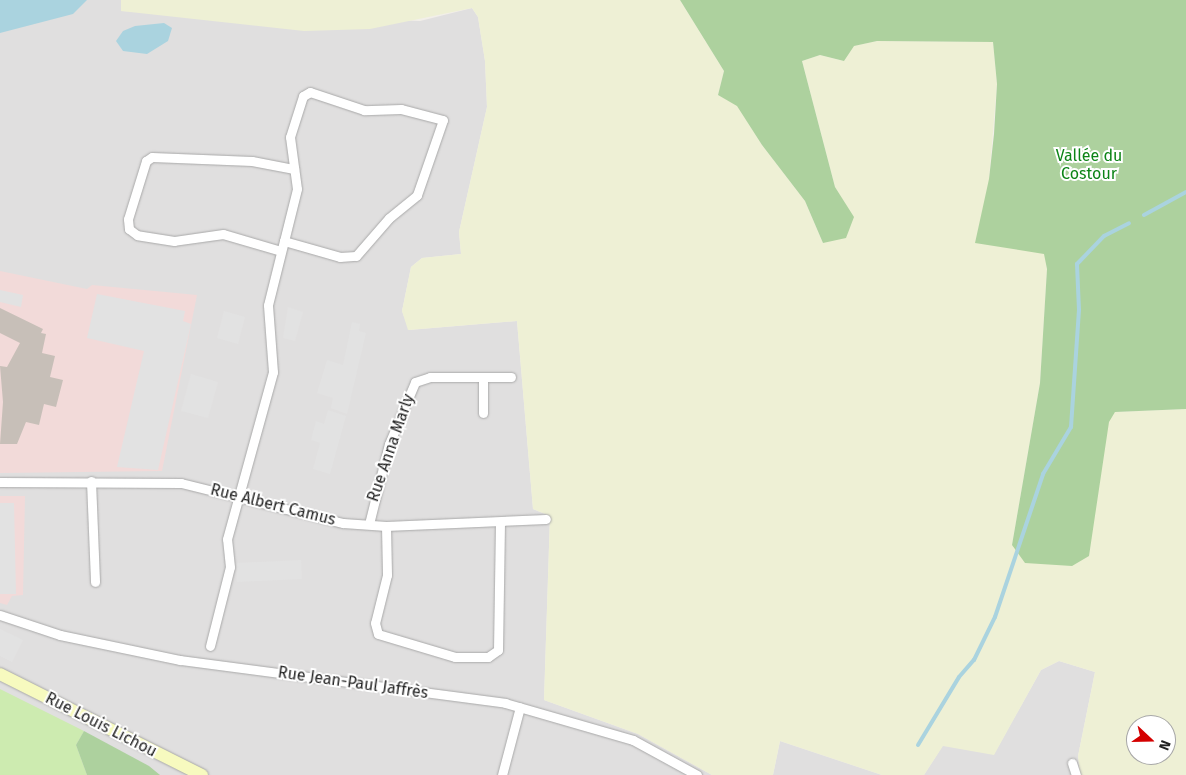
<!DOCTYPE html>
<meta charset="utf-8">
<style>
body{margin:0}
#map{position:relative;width:1186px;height:775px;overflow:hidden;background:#f2efe9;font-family:"Fira Sans",sans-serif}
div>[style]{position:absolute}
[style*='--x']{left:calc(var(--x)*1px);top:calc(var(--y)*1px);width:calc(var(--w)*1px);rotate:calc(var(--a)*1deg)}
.residential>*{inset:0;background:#e0dfdf}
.commercial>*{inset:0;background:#f2dad9}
.farmland>*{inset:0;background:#eef0d5}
.grass>*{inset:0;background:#cdebb0}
.forest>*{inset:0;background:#add19e}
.parking>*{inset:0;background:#e2e2e2}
.water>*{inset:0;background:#aad3df}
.stream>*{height:4px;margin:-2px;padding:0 2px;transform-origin:2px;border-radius:2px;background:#aad3df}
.building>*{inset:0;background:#c7bfb8}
.roads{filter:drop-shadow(0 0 1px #a9a9a9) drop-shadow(0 0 1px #a9a9a9)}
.minor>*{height:9px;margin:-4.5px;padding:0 4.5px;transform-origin:4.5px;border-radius:4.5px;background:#fff}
.secondary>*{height:12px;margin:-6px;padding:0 6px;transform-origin:6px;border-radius:6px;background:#f7fabf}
span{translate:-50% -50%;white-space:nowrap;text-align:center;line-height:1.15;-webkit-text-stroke:4px #fff;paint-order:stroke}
.park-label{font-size:16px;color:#0c8416}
.street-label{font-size:16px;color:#222}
.north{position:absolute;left:1126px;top:715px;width:50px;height:50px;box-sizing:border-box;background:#fff;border:1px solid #a7a7a7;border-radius:50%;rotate:111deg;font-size:14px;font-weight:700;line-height:20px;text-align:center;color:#222}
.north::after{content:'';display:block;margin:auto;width:18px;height:22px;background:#d40000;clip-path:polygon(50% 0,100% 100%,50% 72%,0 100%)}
</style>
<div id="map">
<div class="residential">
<div style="clip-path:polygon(0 0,121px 0,121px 11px,420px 21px,472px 8px,478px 17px,485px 61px,487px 107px,459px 232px,461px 254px,422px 258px,411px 267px,402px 311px,409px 330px,517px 321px,533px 509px,550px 516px,544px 700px,638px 734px,712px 775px,0 775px)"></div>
<div style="clip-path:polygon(1059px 661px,1095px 672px,1078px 756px,1080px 775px,924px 775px,943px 745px,994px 754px,1041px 670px)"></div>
<div style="clip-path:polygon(780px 741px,882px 775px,773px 775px)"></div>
</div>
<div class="commercial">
<div style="clip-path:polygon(0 271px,87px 289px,92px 285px,197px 295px,162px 471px,0 473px)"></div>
<div style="clip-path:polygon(0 496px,25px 496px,23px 595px,12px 596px,7px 605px,0 603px)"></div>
</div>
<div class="farmland">
<div style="clip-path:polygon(evenodd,121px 0,680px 0,724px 71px,718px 95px,737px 105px,762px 145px,805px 201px,823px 243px,853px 217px,835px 187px,802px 61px,820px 55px,844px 61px,853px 46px,877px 41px,993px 42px,997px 84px,989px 179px,1045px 254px,1047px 269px,1040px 383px,1012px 545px,1115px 412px,1186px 409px,1186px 775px,1080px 775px,1078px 756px,1095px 672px,1059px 661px,1041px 670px,994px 755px,943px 746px,924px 775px,882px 775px,780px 741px,773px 775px,712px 775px,638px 734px,544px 700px,550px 516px,533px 509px,517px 321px,408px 330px,402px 311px,411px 267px,422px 258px,461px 254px,459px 232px,487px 107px,485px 61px,478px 17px,472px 8px,370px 29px,304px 31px,121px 11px,121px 0,1136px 725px,1166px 725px,1166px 755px,1136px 755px,1136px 725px)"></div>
</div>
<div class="grass">
<div style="clip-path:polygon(0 689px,84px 731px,76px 745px,87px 775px,0 775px)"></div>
</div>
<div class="forest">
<div style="clip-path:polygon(680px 0,1186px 0,1186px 409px,1115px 412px,1109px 422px,1089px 556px,1072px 566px,1025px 563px,1012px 545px,1040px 383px,1047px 269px,1044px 254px,975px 243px,989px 179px,994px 134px,997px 84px,993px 42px,877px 41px,854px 46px,844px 61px,820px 55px,802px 61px,835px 187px,854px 217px,846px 238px,823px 243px,805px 201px,762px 145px,737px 106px,718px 95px,724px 71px)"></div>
<div style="clip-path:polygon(84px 731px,149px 766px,160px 775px,87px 775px,76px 745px)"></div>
</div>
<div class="parking">
<div style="clip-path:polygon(0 290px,23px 295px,21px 307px,0 302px)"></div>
<div style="clip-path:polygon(97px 294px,185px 311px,183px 321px,191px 324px,158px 470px,117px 467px,144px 351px,87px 338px)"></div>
<div style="clip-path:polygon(288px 307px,303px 312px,295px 341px,283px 338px)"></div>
<div style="clip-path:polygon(224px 311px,245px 317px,238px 344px,217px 338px)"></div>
<div style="clip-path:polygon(352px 322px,360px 324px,359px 331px,366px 333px,347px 414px,331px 408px,333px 398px,317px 393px,327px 360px,343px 365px)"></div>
<div style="clip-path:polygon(191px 374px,218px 382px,208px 418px,181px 411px)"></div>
<div style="clip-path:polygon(328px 410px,346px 416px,330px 474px,313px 469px,320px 443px,311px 440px,316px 421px,324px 424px)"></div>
<div style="clip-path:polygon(0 503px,14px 503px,16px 594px,0 594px)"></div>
<div style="clip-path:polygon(301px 560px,302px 579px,237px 582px,236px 563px)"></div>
<div style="clip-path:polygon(0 629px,23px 640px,12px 662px,0 656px)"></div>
</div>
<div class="water">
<div style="clip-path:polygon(0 0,87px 0,73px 14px,0 33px)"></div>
<div style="clip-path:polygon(164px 23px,172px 28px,168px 41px,147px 54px,123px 51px,116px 41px,123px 31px,135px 26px)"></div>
</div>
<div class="stream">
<div style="--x:1144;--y:215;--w:48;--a:-28.7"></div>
<div style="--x:918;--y:745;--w:79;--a:-58.9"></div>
<div style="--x:959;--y:677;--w:23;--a:-49"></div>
<div style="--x:974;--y:660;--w:48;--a:-64"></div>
<div style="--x:995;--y:617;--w:151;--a:-71.4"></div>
<div style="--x:1043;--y:474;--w:55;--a:-59.2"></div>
<div style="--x:1071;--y:427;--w:117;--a:-86.1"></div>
<div style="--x:1079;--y:310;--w:46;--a:-92.5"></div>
<div style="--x:1077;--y:264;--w:39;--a:-46"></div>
<div style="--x:1104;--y:236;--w:28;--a:-27"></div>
</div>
<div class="building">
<div style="clip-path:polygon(0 308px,43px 329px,41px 333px,46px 334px,42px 353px,55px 356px,50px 377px,63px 380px,56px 407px,44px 404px,39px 425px,26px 422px,17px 444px,0 444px,3px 402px,0 366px,7px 367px,20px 343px,0 333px)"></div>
</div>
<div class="roads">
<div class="minor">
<div style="--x:281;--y:251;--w:60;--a:-163.7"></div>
<div style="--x:223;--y:234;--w:49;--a:171.9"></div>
<div style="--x:174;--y:241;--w:37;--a:-171"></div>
<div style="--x:137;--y:235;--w:10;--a:-143"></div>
<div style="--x:129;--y:229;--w:10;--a:-96"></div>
<div style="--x:128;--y:219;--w:61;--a:-72.8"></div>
<div style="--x:146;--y:161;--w:7;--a:-34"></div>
<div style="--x:152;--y:157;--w:100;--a:2.3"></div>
<div style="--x:252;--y:161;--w:43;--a:10.8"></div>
<div style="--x:483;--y:377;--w:36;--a:90"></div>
<div style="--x:91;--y:481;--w:101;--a:87.7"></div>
<div style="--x:0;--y:482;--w:181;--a:0.3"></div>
<div style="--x:181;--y:483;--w:167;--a:13.9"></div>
<div style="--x:343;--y:523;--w:43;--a:4"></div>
<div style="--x:386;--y:526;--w:160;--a:-2.5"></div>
<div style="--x:369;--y:524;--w:82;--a:-76"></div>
<div style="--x:389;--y:444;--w:67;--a:-67.2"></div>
<div style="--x:415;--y:382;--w:16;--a:-18"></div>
<div style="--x:430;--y:377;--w:81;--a:0"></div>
<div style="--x:386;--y:526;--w:49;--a:88.8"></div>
<div style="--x:387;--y:575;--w:49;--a:104"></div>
<div style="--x:375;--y:623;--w:11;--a:75"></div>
<div style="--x:378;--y:634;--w:80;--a:16.6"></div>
<div style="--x:455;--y:657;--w:33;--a:0"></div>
<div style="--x:488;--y:657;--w:12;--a:-35"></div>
<div style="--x:498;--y:650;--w:127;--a:-89.1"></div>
<div style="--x:0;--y:615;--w:63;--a:18.4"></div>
<div style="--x:60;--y:635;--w:123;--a:11.8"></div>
<div style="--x:180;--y:660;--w:328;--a:7.5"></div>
<div style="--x:505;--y:703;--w:133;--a:16.1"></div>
<div style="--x:633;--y:740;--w:73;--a:28.7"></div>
<div style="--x:210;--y:646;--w:81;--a:-75.8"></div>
<div style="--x:230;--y:567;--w:28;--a:-96"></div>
<div style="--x:227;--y:539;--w:173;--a:-74.6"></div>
<div style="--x:273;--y:372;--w:67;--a:-94.3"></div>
<div style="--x:268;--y:305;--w:66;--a:-76"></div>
<div style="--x:284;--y:241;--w:58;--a:15.9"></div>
<div style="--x:340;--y:257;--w:16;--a:-4"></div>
<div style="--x:356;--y:256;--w:50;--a:-49"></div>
<div style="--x:389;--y:218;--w:36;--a:-39"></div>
<div style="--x:417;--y:195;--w:79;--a:-70.9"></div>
<div style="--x:443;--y:120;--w:43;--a:-165.3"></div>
<div style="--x:401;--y:109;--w:37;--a:178"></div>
<div style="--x:364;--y:110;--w:57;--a:-161.6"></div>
<div style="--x:310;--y:92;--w:8;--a:150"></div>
<div style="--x:303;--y:96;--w:43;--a:107.6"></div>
<div style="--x:290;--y:137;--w:52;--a:82.3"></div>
<div style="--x:297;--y:189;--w:54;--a:104"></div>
<div style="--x:1072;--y:763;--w:13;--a:72"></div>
<div style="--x:502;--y:775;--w:70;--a:-75.2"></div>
</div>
<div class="secondary">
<div style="--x:0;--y:674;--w:226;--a:26.6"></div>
</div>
</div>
<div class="park-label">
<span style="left:1089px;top:165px">Vallée du<br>Costour</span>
</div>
<div class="street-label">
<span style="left:391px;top:448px;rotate:-71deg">Rue Anna Marly</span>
<span style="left:273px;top:505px;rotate:14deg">Rue Albert Camus</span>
<span style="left:353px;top:683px;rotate:8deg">Rue Jean-Paul Jaffrès</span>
<span style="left:101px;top:725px;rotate:27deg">Rue Louis Lichou</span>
</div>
<div class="north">N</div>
</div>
